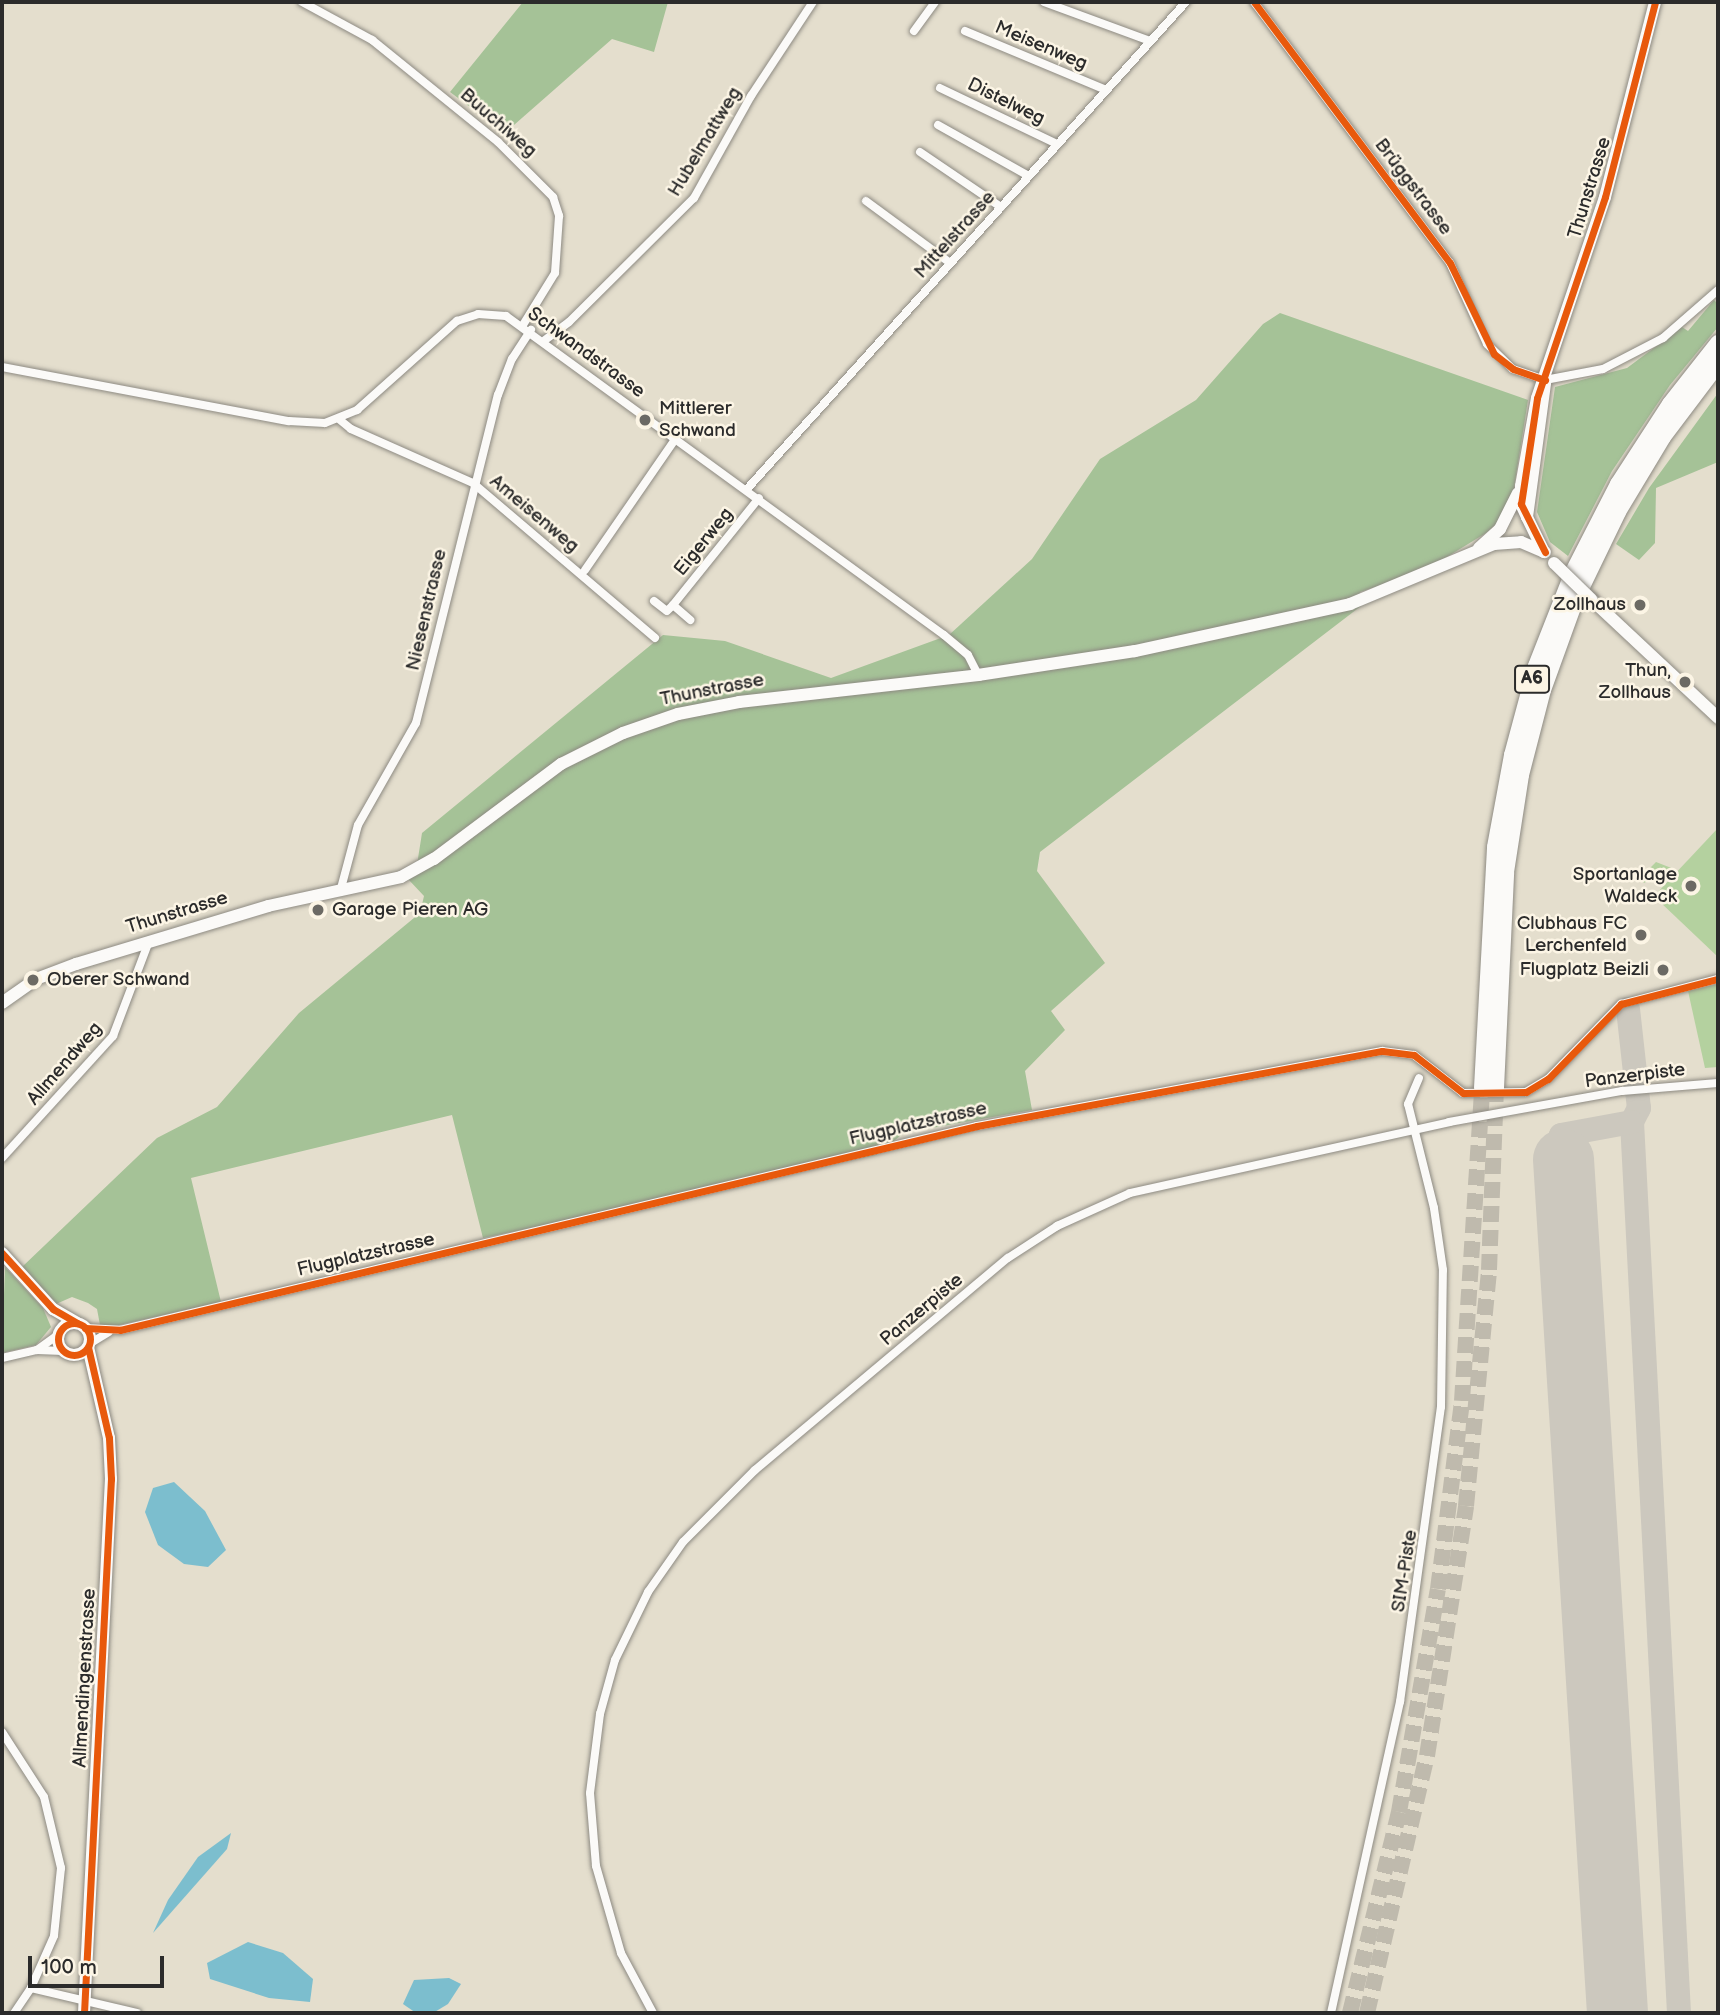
<!DOCTYPE html>
<meta charset="utf-8">
<style>
body{margin:0}
#map{position:relative;width:1720px;height:2015px;overflow:hidden;background:#e4decd;font-family:"Balsamiq Sans",sans-serif}
div>[style]{position:absolute}
[style*='--x']{left:calc(var(--x)*1px);top:calc(var(--y)*1px);width:calc(var(--w)*1px);rotate:calc(var(--a)*1deg)}
.green>*{inset:0;background:#b4d19f}
.forest>*{inset:0;background:#a5c297}
.water>*{inset:0;background:#7cbece}
.taxiway>*{height:24px;margin:-12px;padding:0 12px;transform-origin:12px;border-radius:12px;background:#ccc8be}
.runway>*{height:61px;margin:-30.5px;padding:0 30.5px;transform-origin:30.5px;border-radius:30.5px;background:#ccc8be}
.highway-tunnel>*{height:16px;margin-top:-8px;transform-origin:0;background:repeating-linear-gradient(90deg,#bfbaad 0 16px,transparent 0 24px)}
.roads{filter:drop-shadow(0 0 2px #8d8a82) drop-shadow(0 0 2px #8d8a82)}
.street>*{height:8px;margin:-4px;padding:0 4px;transform-origin:4px;border-radius:4px;background:#fbfaf8}
.secondary>*{height:12px;margin:-6px;padding:0 6px;transform-origin:6px;border-radius:6px;background:#fbfaf8}
.secondary>.ring{margin:-6px;padding:0;box-sizing:content-box;background:none;border:12px solid #fbfaf8;border-radius:50%}
.highway>*{height:16px;margin:-8px;padding:0 8px;transform-origin:8px;border-radius:8px;background:#fbfaf8}
.bridges{filter:drop-shadow(0 0 2px #8d8a82) drop-shadow(0 0 2px #8d8a82)}
.secondary-bridge>*{height:12px;margin:-6px;padding:0 6px;transform-origin:6px;border-radius:6px;background:#fbfaf8}
.cycleway>*{height:7px;margin:-3.5px;padding:0 3.5px;transform-origin:3.5px;border-radius:3.5px;background:#e8590c}
.cycleway>.ring{margin:-3.5px;padding:0;box-sizing:content-box;background:none;border:7px solid #e8590c;border-radius:50%}
.dots>*{width:19px;height:19px;translate:-50% -50%;box-sizing:border-box;border:4px solid #fcf5e5;border-radius:50%}
span{translate:-50% -50%;white-space:nowrap;text-align:center;line-height:1.15;-webkit-text-stroke:5px #fcf5e5;paint-order:stroke}
.shield-label span{padding:2px 5px;background:#fcf5e5;border:2px solid;border-radius:5px;-webkit-text-stroke-width:0}
.shield-label{font-size:18px;color:#2b2b2b;font-weight:700}
.street-label{font-size:19px;color:#2b2b2b}
.poi-label{font-size:19px;color:#2b2b2b}
.left{translate:0 -50%;text-align:left}
.right{translate:-100% -50%;text-align:right}
.frame{position:absolute;inset:0;border:4px solid #2b2b2b;pointer-events:none}
.scale{position:absolute;left:28px;top:1956px;width:136px;height:32px;box-sizing:border-box;border:4px solid #2b2b2b;border-top:0;padding-left:9px;font-size:21px;line-height:24px;white-space:nowrap;color:#2b2b2b;-webkit-text-stroke:5px #fcf5e5;paint-order:stroke}
</style>
<div id="map">
<div class="green">
<div style="clip-path:polygon(1718px 828px,1718px 957px,1659px 901px,1657px 893px)"></div>
<div style="clip-path:polygon(1656px 862px,1674px 869px,1660px 884px,1653px 877px,1644px 883px,1641px 877px)"></div>
<div style="clip-path:polygon(1718px 984px,1718px 1067px,1705px 1068px,1688px 991px)"></div>
</div>
<div class="forest">
<div style="clip-path:polygon(523px 2px,668px 2px,654px 52px,612px 39px,505px 133px,450px 92px)"></div>
<div style="clip-path:polygon(1714px 300px,1718px 304px,1718px 327px,1670px 385px,1612px 471px,1568px 556px,1550px 542px,1537px 512px,1555px 387px,1627px 368px,1682px 327px,1688px 331px)"></div>
<div style="clip-path:polygon(1280px 313px,1528px 400px,1512px 501px,1502px 519px,1486px 533px,1424px 571px,1360px 592px,1361px 606px,1040px 852px,1037px 871px,1105px 963px,1051px 1011px,1065px 1030px,1025px 1071px,1032px 1110px,904px 1133px,876px 1155px,483px 1238px,452px 1115px,191px 1178px,221px 1302px,106px 1328px,100px 1325px,97px 1309px,88px 1303px,72px 1297px,56px 1304px,22px 1267px,157px 1138px,217px 1107px,299px 1013px,420px 913px,424px 896px,408px 879px,416px 871px,422px 833px,663px 635px,725px 641px,831px 678px,949px 635px,1032px 559px,1100px 459px,1196px 400px,1263px 324px)"></div>
<div style="clip-path:polygon(1718px 393px,1718px 462px,1656px 488px,1655px 543px,1639px 560px,1616px 544px,1649px 488px)"></div>
<div style="clip-path:polygon(5px 1267px,43px 1308px,51px 1327px,36px 1345px,2px 1353px)"></div>
</div>
<div class="water">
<div style="clip-path:polygon(174px 1482px,205px 1511px,226px 1550px,208px 1567px,184px 1564px,158px 1545px,145px 1512px,153px 1488px)"></div>
<div style="clip-path:polygon(231px 1833px,227px 1849px,153px 1933px,168px 1900px,198px 1857px)"></div>
<div style="clip-path:polygon(248px 1942px,283px 1953px,313px 1979px,310px 2002px,269px 1998px,210px 1979px,207px 1963px)"></div>
<div style="clip-path:polygon(449px 1978px,461px 1984px,448px 2004px,433px 2013px,416px 2013px,403px 2004px,414px 1980px)"></div>
</div>
<div class="taxiway">
<div style="--x:1628;--y:1009;--w:100;--a:83.7"></div>
<div style="--x:1639;--y:1108;--w:16;--a:117"></div>
<div style="--x:1632;--y:1122;--w:892;--a:86.98"></div>
<div style="--x:1563;--y:1159;--w:24;--a:-95"></div>
<div style="--x:1561;--y:1135;--w:72;--a:-10.4"></div>
</div>
<div class="runway">
<div style="--x:1563;--y:1159;--w:856;--a:86.38"></div>
</div>
<div class="highway-tunnel">
<div style="--x:1350;--y:2013;--w:207;--a:-76.3"></div>
<div style="--x:1399;--y:1812;--w:226;--a:-80.1"></div>
<div style="--x:1438;--y:1589;--w:190;--a:-82.7"></div>
<div style="--x:1462;--y:1401;--w:314;--a:-86.3"></div>
<div style="--x:1367;--y:2013;--w:264;--a:-76.9"></div>
<div style="--x:1427;--y:1756;--w:253;--a:-81.1"></div>
<div style="--x:1466;--y:1506;--w:237;--a:-84.4"></div>
<div style="--x:1489;--y:1270;--w:182;--a:-87.8"></div>
</div>
<div class="roads">
<div class="street">
<div style="--x:302;--y:2;--w:80;--a:28.5"></div>
<div style="--x:372;--y:40;--w:162;--a:39"></div>
<div style="--x:498;--y:142;--w:78;--a:45"></div>
<div style="--x:553;--y:197;--w:20;--a:72"></div>
<div style="--x:559;--y:216;--w:57;--a:94"></div>
<div style="--x:555;--y:273;--w:61;--a:121.6"></div>
<div style="--x:1044;--y:2;--w:113;--a:20.2"></div>
<div style="--x:1254;--y:2;--w:326;--a:53.1"></div>
<div style="--x:1450;--y:263;--w:89;--a:65.4"></div>
<div style="--x:1487;--y:344;--w:36;--a:44"></div>
<div style="--x:1513;--y:369;--w:34;--a:19"></div>
<div style="--x:1545;--y:380;--w:59;--a:-10.7"></div>
<div style="--x:1603;--y:369;--w:68;--a:-27.3"></div>
<div style="--x:1663;--y:338;--w:73;--a:-41.1"></div>
<div style="--x:914;--y:31;--w:36;--a:-54"></div>
<div style="--x:965;--y:31;--w:153;--a:22.7"></div>
<div style="--x:940;--y:88;--w:130;--a:25.6"></div>
<div style="--x:938;--y:125;--w:104;--a:29.3"></div>
<div style="--x:920;--y:152;--w:98;--a:34.2"></div>
<div style="--x:866;--y:201;--w:104;--a:36.4"></div>
<div style="--x:545;--y:340;--w:30;--a:-37"></div>
<div style="--x:569;--y:322;--w:176;--a:-44.8"></div>
<div style="--x:694;--y:198;--w:117;--a:-60.8"></div>
<div style="--x:751;--y:96;--w:113;--a:-56.6"></div>
<div style="--x:2;--y:367;--w:292;--a:10.7"></div>
<div style="--x:289;--y:421;--w:36;--a:3"></div>
<div style="--x:325;--y:423;--w:35;--a:-22"></div>
<div style="--x:357;--y:410;--w:134;--a:-41.7"></div>
<div style="--x:457;--y:321;--w:22;--a:-18"></div>
<div style="--x:478;--y:314;--w:28;--a:4"></div>
<div style="--x:506;--y:316;--w:542;--a:36.07"></div>
<div style="--x:944;--y:635;--w:31;--a:40"></div>
<div style="--x:968;--y:655;--w:22;--a:63"></div>
<div style="--x:340;--y:420;--w:14;--a:39"></div>
<div style="--x:351;--y:429;--w:133;--a:23.9"></div>
<div style="--x:473;--y:483;--w:239;--a:40.4"></div>
<div style="--x:747;--y:489;--w:656;--a:-47.97"></div>
<div style="--x:585;--y:570;--w:160;--a:-55.4"></div>
<div style="--x:654;--y:601;--w:16;--a:38"></div>
<div style="--x:667;--y:611;--w:8;--a:-45"></div>
<div style="--x:673;--y:605;--w:137;--a:-51.2"></div>
<div style="--x:673;--y:605;--w:23;--a:41"></div>
<div style="--x:340;--y:892;--w:69;--a:-75"></div>
<div style="--x:358;--y:825;--w:117;--a:-60.4"></div>
<div style="--x:416;--y:723;--w:338;--a:-76"></div>
<div style="--x:498;--y:395;--w:39;--a:-69"></div>
<div style="--x:512;--y:359;--w:35;--a:-57"></div>
<div style="--x:2;--y:1158;--w:165;--a:-47.7"></div>
<div style="--x:113;--y:1036;--w:102;--a:-69.2"></div>
<div style="--x:85;--y:1328;--w:35;--a:3"></div>
<div style="--x:120;--y:1330;--w:881;--a:-13.39"></div>
<div style="--x:977;--y:1126;--w:412;--a:-10.5"></div>
<div style="--x:1382;--y:1051;--w:32;--a:7"></div>
<div style="--x:1414;--y:1055;--w:62;--a:37.8"></div>
<div style="--x:1463;--y:1093;--w:63;--a:-0.9"></div>
<div style="--x:1526;--y:1092;--w:26;--a:-31"></div>
<div style="--x:1548;--y:1079;--w:105;--a:-45.8"></div>
<div style="--x:1621;--y:1004;--w:100;--a:-14.5"></div>
<div style="--x:89;--y:1344;--w:23;--a:-31"></div>
<div style="--x:37;--y:1350;--w:26;--a:-36"></div>
<div style="--x:2;--y:1358;--w:36;--a:-13"></div>
<div style="--x:37;--y:1350;--w:26;--a:2"></div>
<div style="--x:2;--y:1732;--w:77;--a:57.1"></div>
<div style="--x:44;--y:1797;--w:73;--a:76.5"></div>
<div style="--x:61;--y:1868;--w:68;--a:95.9"></div>
<div style="--x:54;--y:1936;--w:57;--a:113.9"></div>
<div style="--x:31;--y:1988;--w:30;--a:124"></div>
<div style="--x:31;--y:1988;--w:109;--a:13.3"></div>
<div style="--x:653;--y:2013;--w:68;--a:-118.1"></div>
<div style="--x:621;--y:1953;--w:91;--a:-106"></div>
<div style="--x:596;--y:1866;--w:73;--a:-94.7"></div>
<div style="--x:590;--y:1793;--w:80;--a:-82.8"></div>
<div style="--x:600;--y:1714;--w:56;--a:-74.5"></div>
<div style="--x:615;--y:1660;--w:76;--a:-64.1"></div>
<div style="--x:648;--y:1592;--w:61;--a:-55"></div>
<div style="--x:683;--y:1542;--w:102;--a:-45"></div>
<div style="--x:755;--y:1470;--w:330;--a:-40"></div>
<div style="--x:1008;--y:1258;--w:59;--a:-33.1"></div>
<div style="--x:1057;--y:1226;--w:80;--a:-24.3"></div>
<div style="--x:1130;--y:1193;--w:327;--a:-12.5"></div>
<div style="--x:1449;--y:1122;--w:176;--a:-10.2"></div>
<div style="--x:1622;--y:1091;--w:96;--a:-4.8"></div>
<div style="--x:1331;--y:2013;--w:319;--a:-77.5"></div>
<div style="--x:1400;--y:1702;--w:298;--a:-82.1"></div>
<div style="--x:1441;--y:1407;--w:137;--a:-89.2"></div>
<div style="--x:1443;--y:1270;--w:63;--a:-98.3"></div>
<div style="--x:1434;--y:1208;--w:107;--a:-104"></div>
<div style="--x:1408;--y:1104;--w:28;--a:-67"></div>
</div>
<div class="secondary">
<div style="--x:1527;--y:517;--w:14;--a:-115"></div>
<div style="--x:1521;--y:504;--w:18;--a:-90"></div>
<div style="--x:1521;--y:486;--w:89;--a:-79.7"></div>
<div style="--x:1537;--y:398;--w:212;--a:-71.3"></div>
<div style="--x:1605;--y:197;--w:201;--a:-75.6"></div>
<div style="--x:1479;--y:548;--w:28;--a:-42"></div>
<div style="--x:1500;--y:529;--w:40;--a:-63.4"></div>
<div style="--x:1544;--y:552;--w:39;--a:-116"></div>
<div style="--x:1527;--y:517;--w:135;--a:-82.3"></div>
<div style="--x:1591;--y:599;--w:174;--a:43.1"></div>
<div style="--x:2;--y:1003;--w:42;--a:-35.2"></div>
<div style="--x:36;--y:979;--w:43;--a:-20.6"></div>
<div style="--x:76;--y:964;--w:201;--a:-16.8"></div>
<div style="--x:268;--y:906;--w:136;--a:-12.3"></div>
<div style="--x:401;--y:877;--w:38;--a:-29"></div>
<div style="--x:434;--y:859;--w:159;--a:-36.8"></div>
<div style="--x:561;--y:764;--w:69;--a:-26.6"></div>
<div style="--x:623;--y:733;--w:58;--a:-19.1"></div>
<div style="--x:678;--y:714;--w:62;--a:-11.1"></div>
<div style="--x:739;--y:702;--w:241;--a:-6.4"></div>
<div style="--x:978;--y:675;--w:159;--a:-8.7"></div>
<div style="--x:1135;--y:651;--w:220;--a:-12.3"></div>
<div style="--x:1350;--y:604;--w:156;--a:-22.6"></div>
<div style="--x:1494;--y:544;--w:27;--a:-4"></div>
<div style="--x:1521;--y:542;--w:26;--a:23"></div>
<div style="--x:2;--y:1253;--w:76;--a:47.7"></div>
<div style="--x:53;--y:1309;--w:28;--a:30"></div>
<div class="ring" style="left:58px;top:1323px;width:20px;height:20px"></div>
<div style="--x:84;--y:2013;--w:535;--a:-87.11"></div>
<div style="--x:111;--y:1479;--w:41;--a:-92.8"></div>
<div style="--x:109;--y:1438;--w:93;--a:-103"></div>
</div>
<div class="highway">
<div style="--x:1482;--y:1088;--w:241;--a:-86.9"></div>
<div style="--x:1495;--y:847;--w:94;--a:-79.5"></div>
<div style="--x:1512;--y:755;--w:92;--a:-74.9"></div>
<div style="--x:1536;--y:666;--w:101;--a:-68.5"></div>
<div style="--x:1573;--y:572;--w:99;--a:-62.9"></div>
<div style="--x:1618;--y:484;--w:95;--a:-57"></div>
<div style="--x:1670;--y:404;--w:78;--a:-51.8"></div>
<div style="--x:1496;--y:1088;--w:216;--a:-87.3"></div>
<div style="--x:1506;--y:872;--w:98;--a:-81.2"></div>
<div style="--x:1521;--y:775;--w:88;--a:-75.5"></div>
<div style="--x:1543;--y:690;--w:97;--a:-70.1"></div>
<div style="--x:1576;--y:599;--w:97;--a:-64.2"></div>
<div style="--x:1618;--y:512;--w:87;--a:-59"></div>
<div style="--x:1663;--y:437;--w:91;--a:-53"></div>
</div>
</div>
<div class="bridges">
<div class="secondary-bridge">
<div style="--x:1554;--y:563;--w:52;--a:44.2"></div>
</div>
</div>
<div class="cycleway">
<div style="--x:1254;--y:2;--w:326;--a:53.1"></div>
<div style="--x:1450;--y:263;--w:101;--a:64.2"></div>
<div style="--x:1494;--y:354;--w:24;--a:38"></div>
<div style="--x:1513;--y:369;--w:34;--a:19"></div>
<div style="--x:1545;--y:552;--w:54;--a:-116.6"></div>
<div style="--x:1521;--y:504;--w:107;--a:-81.4"></div>
<div style="--x:1537;--y:398;--w:212;--a:-71.3"></div>
<div style="--x:1605;--y:197;--w:201;--a:-75.6"></div>
<div style="--x:2;--y:1253;--w:76;--a:47.7"></div>
<div style="--x:53;--y:1309;--w:28;--a:30"></div>
<div class="ring" style="left:58px;top:1323px;width:25px;height:25px"></div>
<div style="--x:85;--y:1328;--w:35;--a:3"></div>
<div style="--x:120;--y:1330;--w:881;--a:-13.39"></div>
<div style="--x:977;--y:1126;--w:412;--a:-10.5"></div>
<div style="--x:1382;--y:1051;--w:32;--a:7"></div>
<div style="--x:1414;--y:1055;--w:62;--a:37.8"></div>
<div style="--x:1463;--y:1093;--w:63;--a:-0.9"></div>
<div style="--x:1526;--y:1092;--w:26;--a:-31"></div>
<div style="--x:1548;--y:1079;--w:105;--a:-45.8"></div>
<div style="--x:1621;--y:1004;--w:100;--a:-14.5"></div>
<div style="--x:84;--y:2013;--w:535;--a:-87.11"></div>
<div style="--x:111;--y:1479;--w:41;--a:-92.8"></div>
<div style="--x:109;--y:1438;--w:93;--a:-103"></div>
</div>
<div class="dots">
<div style="left:645px;top:420px;background:#6c6a64"></div>
<div style="left:1640px;top:605px;background:#6c6a64"></div>
<div style="left:1685px;top:682px;background:#6c6a64"></div>
<div style="left:1691px;top:886px;background:#6c6a64"></div>
<div style="left:318px;top:910px;background:#6c6a64"></div>
<div style="left:1641px;top:935px;background:#6c6a64"></div>
<div style="left:1663px;top:970px;background:#6c6a64"></div>
<div style="left:33px;top:980px;background:#6c6a64"></div>
</div>
<div class="shield-label">
<span style="left:1532px;top:679px">A6</span>
</div>
<div class="street-label">
<span style="left:1041px;top:46px;rotate:23deg">Meisenweg</span>
<span style="left:1006px;top:102px;rotate:26deg">Distelweg</span>
<span style="left:498px;top:123px;rotate:41deg">Buuchiweg</span>
<span style="left:705px;top:142px;rotate:-59deg">Hubelmattweg</span>
<span style="left:1413px;top:187px;rotate:53deg">Brüggstrasse</span>
<span style="left:1590px;top:188px;rotate:-73deg">Thunstrasse</span>
<span style="left:955px;top:235px;rotate:-48deg">Mittelstrasse</span>
<span style="left:586px;top:353px;rotate:36deg">Schwandstrasse</span>
<span style="left:534px;top:514px;rotate:40deg">Ameisenweg</span>
<span style="left:704px;top:542px;rotate:-51deg">Eigerweg</span>
<span style="left:427px;top:610px;rotate:-77deg">Niesenstrasse</span>
<span style="left:712px;top:690px;rotate:-11deg">Thunstrasse</span>
<span style="left:177px;top:913px;rotate:-17deg">Thunstrasse</span>
<span style="left:65px;top:1064px;rotate:-49deg">Allmendweg</span>
<span style="left:1635px;top:1076px;rotate:-7deg">Panzerpiste</span>
<span style="left:918px;top:1124px;rotate:-13deg">Flugplatzstrasse</span>
<span style="left:366px;top:1255px;rotate:-13deg">Flugplatzstrasse</span>
<span style="left:922px;top:1310px;rotate:-40deg">Panzerpiste</span>
<span style="left:1405px;top:1571px;rotate:-81deg">SIM-Piste</span>
<span style="left:85px;top:1678px;rotate:-87deg">Allmendingenstrasse</span>
</div>
<div class="poi-label">
<span class="left" style="left:659px;top:420px">Mittlerer<br>Schwand</span>
<span class="right" style="left:1626px;top:605px">Zollhaus</span>
<span class="right" style="left:1671px;top:682px">Thun,<br>Zollhaus</span>
<span class="right" style="left:1677px;top:886px">Sportanlage<br>Waldeck</span>
<span class="left" style="left:332px;top:910px">Garage Pieren AG</span>
<span class="right" style="left:1627px;top:935px">Clubhaus FC<br>Lerchenfeld</span>
<span class="right" style="left:1649px;top:970px">Flugplatz Beizli</span>
<span class="left" style="left:47px;top:980px">Oberer Schwand</span>
</div>
<div class="frame"></div>
<div class="scale">100 m</div>
</div>
